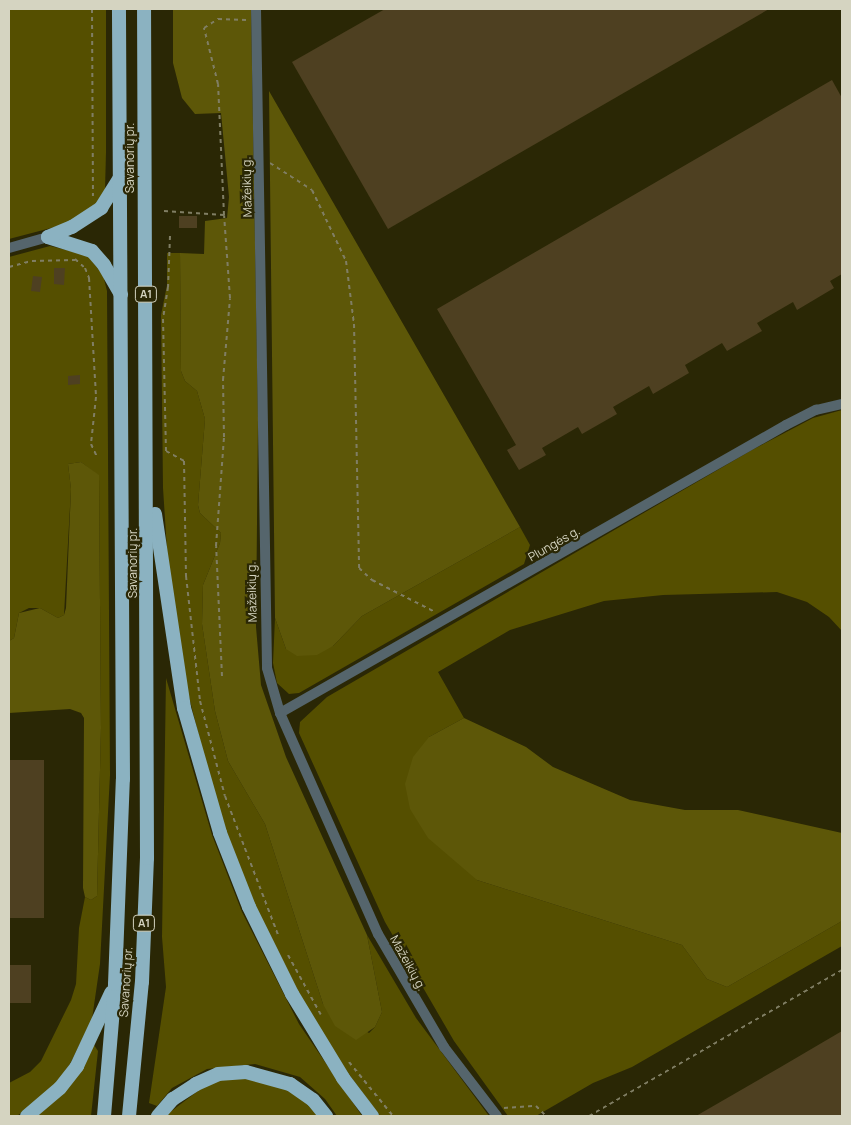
<!DOCTYPE html>
<meta charset="utf-8">
<style>
body{margin:0}
#map{position:relative;width:851px;height:1125px;overflow:hidden;background:#2a2705;font-family:Manrope,sans-serif}
div>[style]{position:absolute}
[style*='--x']{left:calc(var(--x)*1px);top:calc(var(--y)*1px);width:calc(var(--w)*1px);rotate:calc(var(--a)*1deg)}
.green>*{inset:0;background:#554f00}
.forest>*{inset:0;background:#5d5708}
.building>*{inset:0;background:#4e4021}
.path>*{height:2px;margin-top:-1px;transform-origin:0;background:repeating-linear-gradient(90deg,#807e64 0 4px,transparent 0 8px)}
.minor>*{height:10px;margin:-5px;padding:0 5px;transform-origin:5px;border-radius:5px;background:#55656c}
.trunk>*{height:14px;margin:-7px;padding:0 7px;transform-origin:7px;border-radius:7px;background:#8bb2c1}
span{translate:-50% -50%;white-space:nowrap;text-align:center;line-height:1.15;-webkit-text-stroke:4.5px #2a2705;paint-order:stroke}
.shield-label span{padding:1px 4px;background:#2a2705;border:1px solid;border-radius:4px;-webkit-text-stroke-width:0}
.shield-label{font-size:11px;color:#d5d4c1;font-weight:700}
.street-label{font-size:12px;color:#d5d4c1}
.frame{position:absolute;inset:0;border:10px solid #d5d4c1;pointer-events:none}
</style>
<div id="map">
<div class="green">
<div style="clip-path:polygon(9px 9px,106px 9px,106px 152px,105px 190px,100px 200px,70px 223px,9px 239px)"></div>
<div style="clip-path:polygon(50px 246px,87px 255px,103px 275px,107px 291px,110px 775px,100px 964px,92px 1019px,70px 1064px,54px 1087px,17px 1116px,9px 1116px,9px 1083px,30px 1072px,41px 1061px,71px 1000px,76px 984px,79px 928px,85px 897px,91px 900px,97px 896px,101px 728px,99px 476px,81px 462px,68px 464px,71px 489px,64px 615px,58px 618px,40px 608px,29px 608px,19px 613px,14px 638px,9px 641px,9px 257px)"></div>
<div style="clip-path:polygon(167px 253px,180px 253px,181px 371px,185px 381px,197px 391px,205px 419px,198px 505px,200px 513px,221px 533px,220px 543px,203px 585px,202px 624px,215px 711px,228px 761px,265px 824px,323px 1004px,369px 1033px,375px 1027px,382px 1012px,367px 935px,416px 1018px,489px 1116px,380px 1116px,331px 1050px,299px 998px,261px 922px,217px 807px,185px 681px,168px 565px,163px 488px,161px 315px,167px 285px)"></div>
<div style="clip-path:polygon(842px 410px,842px 631px,829px 617px,807px 602px,777px 592px,663px 595px,604px 601px,510px 630px,438px 672px,464px 718px,429px 737px,477px 880px,682px 945px,707px 979px,727px 987px,842px 921px,842px 946px,632px 1067px,593px 1083px,536px 1116px,508px 1116px,454px 1041px,385px 922px,299px 733px,300px 722px,327px 697px,752px 450px,813px 418px)"></div>
<div style="clip-path:polygon(520px 527px,530px 545px,524px 564px,299px 693px,289px 694px,277px 683px,273px 663px,275px 618px,286px 649px,333px 646px,362px 616px)"></div>
<div style="clip-path:polygon(166px 678px,212px 835px,242px 912px,299px 1024px,362px 1116px,337px 1116px,325px 1099px,300px 1077px,255px 1064px,207px 1069px,172px 1088px,157px 1106px,149px 1103px,166px 987px,162px 937px)"></div>
<div style="clip-path:polygon(94px 1045px,98px 1051px,91px 1116px,37px 1116px,64px 1092px)"></div>
<div style="clip-path:polygon(235px 1078px,261px 1079px,284px 1086px,306px 1101px,319px 1116px,165px 1116px,211px 1081px)"></div>
</div>
<div class="forest">
<div style="clip-path:polygon(173px 9px,251px 9px,258px 418px,256px 627px,261px 685px,286px 757px,367px 935px,382px 1012px,375px 1027px,356px 1040px,335px 1026px,323px 1004px,265px 824px,228px 761px,215px 711px,202px 624px,203px 585px,220px 543px,221px 533px,200px 513px,198px 505px,205px 419px,197px 391px,185px 381px,181px 371px,180px 253px,204px 254px,205px 221px,227px 218px,229px 197px,221px 113px,195px 114px,182px 98px,173px 63px)"></div>
<div style="clip-path:polygon(269px 91px,520px 527px,362px 616px,333px 646px,317px 655px,297px 656px,286px 649px,275px 618px)"></div>
<div style="clip-path:polygon(81px 462px,99px 475px,101px 728px,97px 896px,91px 900px,85px 897px,83px 888px,84px 718px,81px 713px,70px 709px,9px 713px,9px 641px,14px 638px,19px 613px,40px 608px,58px 618px,64px 615px,66px 608px,71px 489px,68px 464px)"></div>
<div style="clip-path:polygon(464px 718px,526px 747px,553px 767px,630px 800px,685px 810px,738px 810px,842px 833px,842px 921px,727px 987px,707px 979px,682px 945px,477px 880px,428px 838px,410px 809px,405px 784px,413px 757px,429px 737px)"></div>
</div>
<div class="building">
<div style="clip-path:polygon(385px 9px,769px 9px,388px 229px,292px 62px)"></div>
<div style="clip-path:polygon(832px 80px,842px 98px,842px 274px,830px 281px,834px 288px,797px 310px,793px 302px,757px 323px,762px 331px,727px 351px,722px 343px,685px 365px,689px 373px,653px 394px,649px 386px,613px 407px,617px 414px,582px 434px,578px 427px,542px 448px,546px 455px,519px 470px,507px 450px,516px 445px,437px 309px)"></div>
<div style="clip-path:polygon(179px 216px,197px 216px,197px 228px,179px 228px)"></div>
<div style="clip-path:polygon(54px 268px,65px 268px,64px 285px,54px 284px)"></div>
<div style="clip-path:polygon(33px 276px,42px 277px,40px 292px,31px 291px)"></div>
<div style="clip-path:polygon(80px 375px,80px 384px,68px 385px,68px 376px)"></div>
<div style="clip-path:polygon(9px 760px,44px 760px,44px 918px,9px 918px)"></div>
<div style="clip-path:polygon(9px 965px,31px 965px,31px 1003px,9px 1003px)"></div>
<div style="clip-path:polygon(842px 1031px,842px 1116px,696px 1116px,779px 1068px)"></div>
</div>
<div class="path">
<div style="--x:92;--y:9;--w:187;--a:89.7"></div>
<div style="--x:270;--y:163;--w:50;--a:32.7"></div>
<div style="--x:312;--y:190;--w:79;--a:64.4"></div>
<div style="--x:346;--y:261;--w:64;--a:82.8"></div>
<div style="--x:354;--y:324;--w:244;--a:88.8"></div>
<div style="--x:359;--y:568;--w:18;--a:43"></div>
<div style="--x:372;--y:580;--w:71;--a:26.9"></div>
<div style="--x:164;--y:211;--w:60;--a:3.8"></div>
<div style="--x:224;--y:215;--w:131;--a:-92.6"></div>
<div style="--x:218;--y:84;--w:58;--a:-104"></div>
<div style="--x:204;--y:28;--w:17;--a:-33"></div>
<div style="--x:218;--y:19;--w:28;--a:2"></div>
<div style="--x:170;--y:236;--w:51;--a:92.2"></div>
<div style="--x:168;--y:287;--w:32;--a:99"></div>
<div style="--x:163;--y:319;--w:132;--a:88.7"></div>
<div style="--x:166;--y:451;--w:21;--a:29"></div>
<div style="--x:184;--y:461;--w:115;--a:89"></div>
<div style="--x:186;--y:576;--w:126;--a:83.6"></div>
<div style="--x:200;--y:701;--w:98;--a:75.3"></div>
<div style="--x:225;--y:796;--w:149;--a:69.1"></div>
<div style="--x:75;--y:259;--w:13;--a:42"></div>
<div style="--x:85;--y:268;--w:11;--a:68"></div>
<div style="--x:89;--y:278;--w:119;--a:86.6"></div>
<div style="--x:96;--y:397;--w:47;--a:96.1"></div>
<div style="--x:91;--y:444;--w:14;--a:65"></div>
<div style="--x:9;--y:267;--w:24;--a:-15"></div>
<div style="--x:32;--y:261;--w:43;--a:-1.3"></div>
<div style="--x:222;--y:676;--w:130;--a:-92.6"></div>
<div style="--x:216;--y:546;--w:109;--a:-85.8"></div>
<div style="--x:224;--y:437;--w:57;--a:-91"></div>
<div style="--x:223;--y:380;--w:82;--a:-85.1"></div>
<div style="--x:230;--y:298;--w:83;--a:-94.1"></div>
<div style="--x:288;--y:955;--w:68;--a:61.2"></div>
<div style="--x:349;--y:1062;--w:70;--a:50.8"></div>
<div style="--x:504;--y:1108;--w:32;--a:-4"></div>
<div style="--x:536;--y:1106;--w:14;--a:45"></div>
<div style="--x:589;--y:1116;--w:292;--a:-30"></div>
</div>
<div class="minor">
<div style="--x:256;--y:9;--w:659;--a:89.04"></div>
<div style="--x:267;--y:668;--w:47;--a:73.9"></div>
<div style="--x:280;--y:713;--w:242;--a:66.1"></div>
<div style="--x:378;--y:934;--w:131;--a:59.7"></div>
<div style="--x:444;--y:1047;--w:87;--a:52.5"></div>
<div style="--x:9;--y:248;--w:41;--a:-15.8"></div>
<div style="--x:280;--y:713;--w:582;--a:-29.65"></div>
<div style="--x:786;--y:425;--w:34;--a:-27"></div>
<div style="--x:816;--y:410;--w:27;--a:-13"></div>
</div>
<div class="trunk">
<div style="--x:48;--y:237;--w:46;--a:17.7"></div>
<div style="--x:92;--y:251;--w:18;--a:49"></div>
<div style="--x:104;--y:265;--w:34;--a:60"></div>
<div style="--x:48;--y:237;--w:26;--a:-23"></div>
<div style="--x:72;--y:227;--w:35;--a:-33"></div>
<div style="--x:101;--y:208;--w:36;--a:-58"></div>
<div style="--x:155;--y:514;--w:196;--a:81.5"></div>
<div style="--x:184;--y:708;--w:130;--a:73.9"></div>
<div style="--x:220;--y:833;--w:79;--a:68.6"></div>
<div style="--x:249;--y:907;--w:97;--a:63.7"></div>
<div style="--x:292;--y:994;--w:98;--a:58.7"></div>
<div style="--x:343;--y:1078;--w:48;--a:52.7"></div>
<div style="--x:27;--y:1116;--w:43;--a:-40.3"></div>
<div style="--x:60;--y:1088;--w:28;--a:-52"></div>
<div style="--x:77;--y:1066;--w:81;--a:-65"></div>
<div style="--x:104;--y:1116;--w:132;--a:-85.2"></div>
<div style="--x:115;--y:984;--w:205;--a:-87.8"></div>
<div style="--x:123;--y:779;--w:770;--a:-90.3"></div>
<div style="--x:129;--y:1116;--w:135;--a:-84.5"></div>
<div style="--x:142;--y:982;--w:124;--a:-87.7"></div>
<div style="--x:147;--y:858;--w:849;--a:-90.2"></div>
<div style="--x:158;--y:1116;--w:23;--a:-49"></div>
<div style="--x:173;--y:1099;--w:27;--a:-33"></div>
<div style="--x:196;--y:1084;--w:24;--a:-24"></div>
<div style="--x:218;--y:1074;--w:28;--a:-4"></div>
<div style="--x:246;--y:1072;--w:46;--a:15.3"></div>
<div style="--x:290;--y:1084;--w:28;--a:35"></div>
<div style="--x:313;--y:1100;--w:21;--a:51"></div>
</div>
<div class="shield-label">
<span style="left:146px;top:294px">A1</span>
<span style="left:144px;top:923px">A1</span>
</div>
<div class="street-label">
<span style="left:130px;top:158px;rotate:-90deg">Savanorių pr.</span>
<span style="left:247px;top:187px;rotate:-91deg">Mažeikių g.</span>
<span style="left:554px;top:544px;rotate:-30deg">Plungės g.</span>
<span style="left:133px;top:563px;rotate:-90deg">Savanorių pr.</span>
<span style="left:252px;top:592px;rotate:-91deg">Mažeikių g.</span>
<span style="left:408px;top:963px;rotate:61deg">Mažeikių g.</span>
<span style="left:126px;top:982px;rotate:-86deg">Savanorių pr.</span>
</div>
<div class="frame"></div>
</div>
